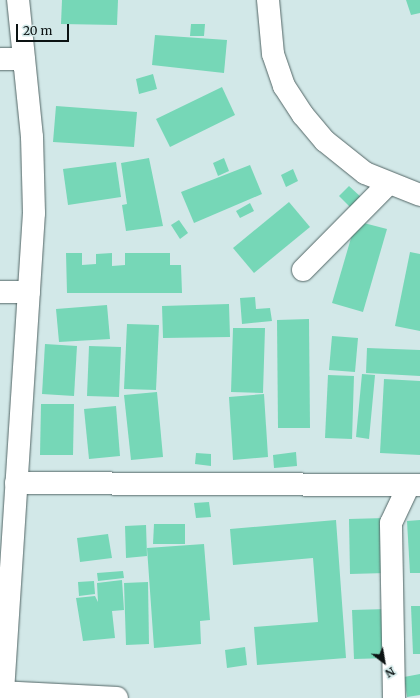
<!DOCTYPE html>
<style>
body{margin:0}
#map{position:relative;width:420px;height:698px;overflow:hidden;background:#d2e8e8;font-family:Merriweather,serif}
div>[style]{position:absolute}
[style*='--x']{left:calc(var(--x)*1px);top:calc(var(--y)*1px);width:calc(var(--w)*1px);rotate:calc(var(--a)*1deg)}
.building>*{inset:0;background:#76d7b7}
.roads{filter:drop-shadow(0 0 1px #536666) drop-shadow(0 0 1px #536666)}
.minor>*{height:22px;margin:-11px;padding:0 11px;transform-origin:11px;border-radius:11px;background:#fff}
span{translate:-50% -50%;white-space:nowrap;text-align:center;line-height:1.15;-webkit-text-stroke:3px #d2e8e8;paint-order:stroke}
.north{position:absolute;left:364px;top:642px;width:40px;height:40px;-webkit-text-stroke:3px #d2e8e8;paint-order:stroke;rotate:149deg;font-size:11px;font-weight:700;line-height:16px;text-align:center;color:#0c1313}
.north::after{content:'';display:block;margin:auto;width:14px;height:18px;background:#0c1313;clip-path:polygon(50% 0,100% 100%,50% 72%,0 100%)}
.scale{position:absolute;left:16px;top:24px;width:53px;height:18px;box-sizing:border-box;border:2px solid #0c1313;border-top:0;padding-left:5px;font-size:12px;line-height:14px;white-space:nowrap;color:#0c1313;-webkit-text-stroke:3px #d2e8e8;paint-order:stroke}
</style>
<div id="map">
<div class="building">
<div style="clip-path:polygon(62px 0,118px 0,117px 25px,61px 24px)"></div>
<div style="clip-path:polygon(406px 0,420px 0,420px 13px,411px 15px)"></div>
<div style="clip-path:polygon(191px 24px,205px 24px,204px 36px,190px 36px)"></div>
<div style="clip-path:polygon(155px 35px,227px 40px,224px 73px,152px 65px)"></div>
<div style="clip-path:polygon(153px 74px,157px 89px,139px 94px,136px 79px)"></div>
<div style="clip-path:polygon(222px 87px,235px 115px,170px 147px,156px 119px)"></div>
<div style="clip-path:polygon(56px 106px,137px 112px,134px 147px,53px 142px)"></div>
<div style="clip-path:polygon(149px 158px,163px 226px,126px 231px,122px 205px,127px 204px,121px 163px)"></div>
<div style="clip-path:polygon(224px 158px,229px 171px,218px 176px,213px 163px)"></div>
<div style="clip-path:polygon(116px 162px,121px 197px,68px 205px,63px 169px)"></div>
<div style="clip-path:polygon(250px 165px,262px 194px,194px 223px,181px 192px)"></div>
<div style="clip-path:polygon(293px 169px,298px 181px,286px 187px,281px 175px)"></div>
<div style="clip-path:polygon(349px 186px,362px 198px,352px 209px,339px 196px)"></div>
<div style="clip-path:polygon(289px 202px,310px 227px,254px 273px,233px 248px)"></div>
<div style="clip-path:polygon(250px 203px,254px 211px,240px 218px,236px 211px)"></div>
<div style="clip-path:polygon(179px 220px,188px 233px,180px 239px,171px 225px)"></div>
<div style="clip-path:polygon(356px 221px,387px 229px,363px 312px,332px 303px)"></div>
<div style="clip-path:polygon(410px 252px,420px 254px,420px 331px,395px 326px)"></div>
<div style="clip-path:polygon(66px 253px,82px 253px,82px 265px,96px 264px,96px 254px,112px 253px,112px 266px,125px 265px,125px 253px,170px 253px,170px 265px,181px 265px,182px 293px,67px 293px)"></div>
<div style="clip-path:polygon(255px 297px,256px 309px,270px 308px,272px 321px,242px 324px,240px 298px)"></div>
<div style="clip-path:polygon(229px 304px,230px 337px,163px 338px,162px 306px)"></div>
<div style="clip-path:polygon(107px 305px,110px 339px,59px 342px,56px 309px)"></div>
<div style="clip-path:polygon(309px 319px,310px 428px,278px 428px,277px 320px)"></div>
<div style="clip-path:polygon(127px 324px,159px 325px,156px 390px,124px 389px)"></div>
<div style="clip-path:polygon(233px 328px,265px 328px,263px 393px,231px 392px)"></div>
<div style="clip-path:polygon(332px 336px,358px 338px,355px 372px,329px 370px)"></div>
<div style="clip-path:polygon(45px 344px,77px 346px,74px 396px,42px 394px)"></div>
<div style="clip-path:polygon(89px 346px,121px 347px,119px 397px,87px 396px)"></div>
<div style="clip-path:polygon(367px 348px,420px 350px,420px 376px,366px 373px)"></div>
<div style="clip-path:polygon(362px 374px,375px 375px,369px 439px,356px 437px)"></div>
<div style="clip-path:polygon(328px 375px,354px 376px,352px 439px,325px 438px)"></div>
<div style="clip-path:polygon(384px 379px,420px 381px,420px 455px,380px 453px)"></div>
<div style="clip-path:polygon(157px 392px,163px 457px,131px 460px,124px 395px)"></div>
<div style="clip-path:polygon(264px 394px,268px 457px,233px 460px,229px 397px)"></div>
<div style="clip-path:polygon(41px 404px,74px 404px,73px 455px,40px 455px)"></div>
<div style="clip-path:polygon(116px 406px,120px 456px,89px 459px,84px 409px)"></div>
<div style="clip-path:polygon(296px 452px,297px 466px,274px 468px,273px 455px)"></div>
<div style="clip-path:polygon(196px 453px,211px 454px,211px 466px,195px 464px)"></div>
<div style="clip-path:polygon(209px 502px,211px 517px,196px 518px,194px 503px)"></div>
<div style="clip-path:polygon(385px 518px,386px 573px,350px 574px,349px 519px)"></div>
<div style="clip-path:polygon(336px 520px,346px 658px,257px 665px,254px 627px,318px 622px,313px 558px,233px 565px,230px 529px)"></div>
<div style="clip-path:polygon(420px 520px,420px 573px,410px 573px,407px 521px)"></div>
<div style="clip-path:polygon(154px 524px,185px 524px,185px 544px,153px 544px)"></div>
<div style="clip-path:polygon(146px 525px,147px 556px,126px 558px,125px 526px)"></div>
<div style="clip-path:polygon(108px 534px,112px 558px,80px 562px,77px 538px)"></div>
<div style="clip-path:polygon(204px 544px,210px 620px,200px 621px,201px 644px,154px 648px,147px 548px)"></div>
<div style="clip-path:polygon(123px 571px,124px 578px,98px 581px,97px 573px)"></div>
<div style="clip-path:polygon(122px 580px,124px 610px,112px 611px,115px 638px,83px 641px,76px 598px,95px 596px,98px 602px,97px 583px)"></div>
<div style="clip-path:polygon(94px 581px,95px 594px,79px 596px,78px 582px)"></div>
<div style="clip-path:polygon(148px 582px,149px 644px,126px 645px,124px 583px)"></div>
<div style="clip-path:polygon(411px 606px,420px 606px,420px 654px,413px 654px)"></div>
<div style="clip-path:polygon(388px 609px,390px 658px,354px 659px,352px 610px)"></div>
<div style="clip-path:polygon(245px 647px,247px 665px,227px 668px,225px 650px)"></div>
<div style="clip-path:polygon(420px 674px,420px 695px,407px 697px,404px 677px)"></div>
</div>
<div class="roads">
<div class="minor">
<div style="--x:268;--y:0;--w:54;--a:84.7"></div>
<div style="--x:273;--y:54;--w:34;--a:71"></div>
<div style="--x:284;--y:86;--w:35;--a:57"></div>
<div style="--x:303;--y:115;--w:34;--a:50"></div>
<div style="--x:325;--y:141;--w:51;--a:38.7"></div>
<div style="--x:365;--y:173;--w:59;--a:21.8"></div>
<div style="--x:0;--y:59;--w:24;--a:2"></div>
<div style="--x:303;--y:270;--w:121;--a:-45.3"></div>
<div style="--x:0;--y:292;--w:29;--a:0"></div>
<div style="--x:16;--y:483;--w:404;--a:0.3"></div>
<div style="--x:0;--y:692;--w:117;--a:2.9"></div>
<div style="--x:3;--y:692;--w:480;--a:-86.3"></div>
<div style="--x:34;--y:213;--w:76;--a:-91.5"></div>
<div style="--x:32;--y:137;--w:138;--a:-95.8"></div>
<div style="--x:394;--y:698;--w:175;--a:-91"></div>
<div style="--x:391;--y:523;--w:42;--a:-64.7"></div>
</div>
</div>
<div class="north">N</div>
<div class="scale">20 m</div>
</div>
